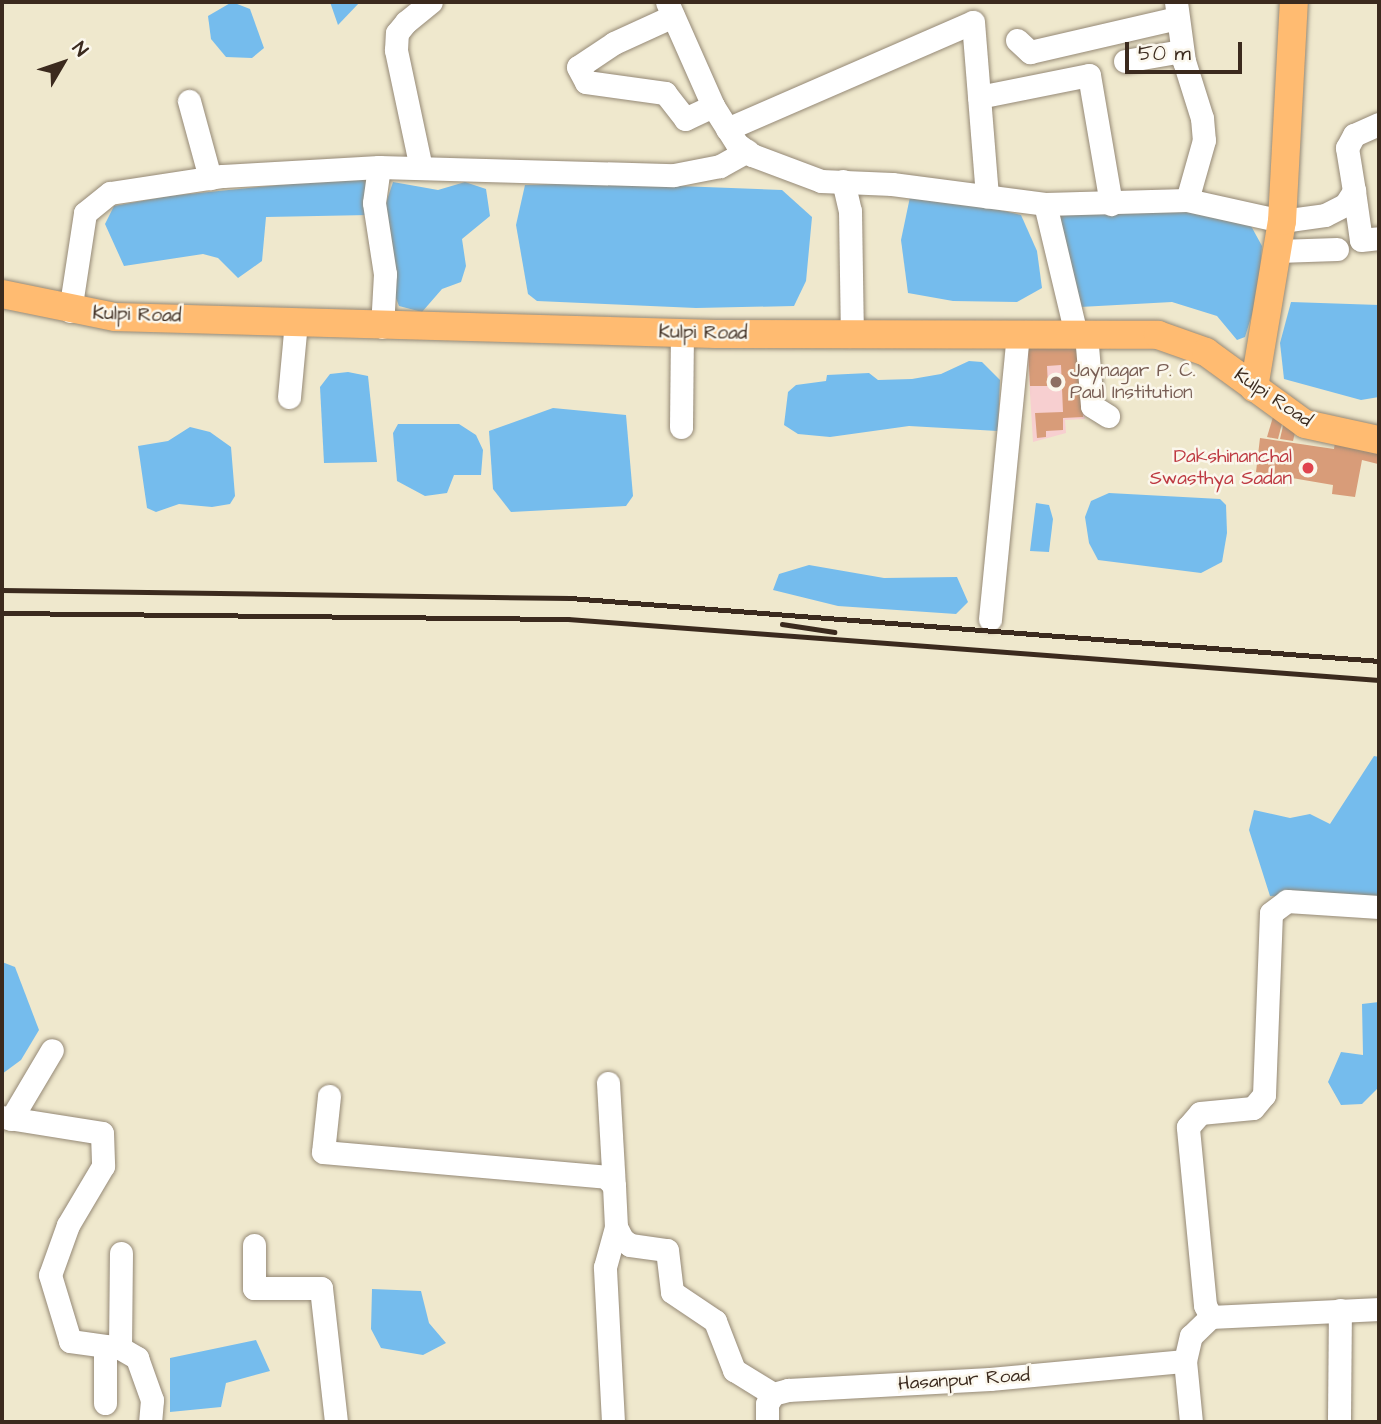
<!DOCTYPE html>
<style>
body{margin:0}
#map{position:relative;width:1381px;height:1424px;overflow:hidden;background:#efe8cd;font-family:"Architects Daughter",sans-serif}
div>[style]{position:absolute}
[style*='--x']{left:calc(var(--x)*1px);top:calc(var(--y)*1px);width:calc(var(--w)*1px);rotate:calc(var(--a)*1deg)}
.built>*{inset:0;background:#f7cfd0}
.water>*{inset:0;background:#75bced}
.building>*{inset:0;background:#d89c79}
.roads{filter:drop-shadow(0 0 2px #958976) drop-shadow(0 0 2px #958976)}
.minor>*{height:23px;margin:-11.5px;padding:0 11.5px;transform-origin:11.5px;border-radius:11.5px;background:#fff}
.major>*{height:28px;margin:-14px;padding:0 14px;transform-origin:14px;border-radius:14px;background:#ffbb71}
.rail>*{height:4.5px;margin:-2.25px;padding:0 2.25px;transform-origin:2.25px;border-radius:2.25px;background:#3b2a1e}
.dots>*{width:19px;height:19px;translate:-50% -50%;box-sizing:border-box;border:4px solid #fbf7ec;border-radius:50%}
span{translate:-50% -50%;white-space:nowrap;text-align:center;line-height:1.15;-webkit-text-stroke:5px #fbf7ec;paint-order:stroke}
.street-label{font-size:19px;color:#3b2a1e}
.education-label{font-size:19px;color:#785e54}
.left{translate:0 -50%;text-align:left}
.health-label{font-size:19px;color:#be3a42}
.right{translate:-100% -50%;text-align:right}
.frame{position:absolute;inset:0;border:4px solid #3b2a1e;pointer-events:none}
.north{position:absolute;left:28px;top:28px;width:70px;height:70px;-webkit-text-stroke:5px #fbf7ec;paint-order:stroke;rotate:51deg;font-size:19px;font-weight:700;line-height:28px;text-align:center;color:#3b2a1e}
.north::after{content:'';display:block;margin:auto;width:24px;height:32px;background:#3b2a1e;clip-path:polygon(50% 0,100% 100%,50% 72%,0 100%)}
.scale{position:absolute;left:1125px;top:42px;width:117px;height:32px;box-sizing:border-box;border:4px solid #3b2a1e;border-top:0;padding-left:9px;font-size:21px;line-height:24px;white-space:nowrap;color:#3b2a1e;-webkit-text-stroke:5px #fbf7ec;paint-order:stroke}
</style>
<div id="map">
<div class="built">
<div style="clip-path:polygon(1080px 341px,1085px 419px,1065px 420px,1066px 433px,1033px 442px,1027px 344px)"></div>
</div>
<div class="water">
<div style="clip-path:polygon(232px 2px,250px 9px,264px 48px,252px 58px,226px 57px,211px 39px,208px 16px)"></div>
<div style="clip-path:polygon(330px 2px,360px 2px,338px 25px)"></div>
<div style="clip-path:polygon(370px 176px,369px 215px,266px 217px,262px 261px,238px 278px,218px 258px,203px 254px,124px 266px,105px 224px,114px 206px,169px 196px)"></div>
<div style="clip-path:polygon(393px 182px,438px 190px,465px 182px,486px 189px,490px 216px,462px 239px,466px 266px,461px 282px,442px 289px,422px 312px,399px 306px,394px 293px,384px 209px)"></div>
<div style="clip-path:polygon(600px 183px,782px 190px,812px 217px,806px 281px,794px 306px,696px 308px,537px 301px,528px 294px,516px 225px,525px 185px)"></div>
<div style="clip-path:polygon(910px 197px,970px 203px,1021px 215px,1037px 251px,1042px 288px,1017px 302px,953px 301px,908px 293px,901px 240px)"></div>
<div style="clip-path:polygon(1213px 209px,1250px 224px,1262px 246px,1258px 295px,1245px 337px,1237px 340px,1217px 316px,1172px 302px,1080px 307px,1059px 214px)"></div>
<div style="clip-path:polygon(1291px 302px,1379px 305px,1379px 397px,1361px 400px,1284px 379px,1280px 343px)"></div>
<div style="clip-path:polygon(969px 361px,982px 362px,1000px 380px,998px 431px,909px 426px,830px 437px,798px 434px,784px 425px,788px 392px,796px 385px,826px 381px,827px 375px,869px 373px,878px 380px,912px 379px,941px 374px)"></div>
<div style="clip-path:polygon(348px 372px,368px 376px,377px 462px,324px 463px,320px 387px,330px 374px)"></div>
<div style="clip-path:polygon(553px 408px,626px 415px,633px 496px,626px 506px,511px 512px,493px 489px,489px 431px)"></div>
<div style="clip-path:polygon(398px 424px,459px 424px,476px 435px,483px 450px,481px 475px,454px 475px,447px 493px,425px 496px,397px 481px,393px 433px)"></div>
<div style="clip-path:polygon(190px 427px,210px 432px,231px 447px,235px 496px,230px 504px,212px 507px,179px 504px,156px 512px,147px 508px,138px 446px,168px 441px)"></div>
<div style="clip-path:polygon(1109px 493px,1220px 499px,1226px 505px,1227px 533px,1222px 562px,1201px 573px,1098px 560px,1089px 543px,1085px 517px,1091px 501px)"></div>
<div style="clip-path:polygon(1036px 503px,1049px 505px,1053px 519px,1049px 552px,1030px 551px)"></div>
<div style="clip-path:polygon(809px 565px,884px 578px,957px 577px,968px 602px,956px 614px,838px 606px,773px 590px,779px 574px)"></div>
<div style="clip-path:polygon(1374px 756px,1379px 757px,1379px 903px,1270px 896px,1249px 830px,1254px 810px,1290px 818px,1310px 814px,1330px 824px)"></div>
<div style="clip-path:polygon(2px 962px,15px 967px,39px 1030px,21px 1060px,2px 1074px)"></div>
<div style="clip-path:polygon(1379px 1002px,1379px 1087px,1362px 1104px,1341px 1105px,1328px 1082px,1341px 1052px,1363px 1055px,1362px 1004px)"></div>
<div style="clip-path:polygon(372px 1289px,421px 1291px,429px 1323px,446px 1343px,423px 1355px,381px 1348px,371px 1329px)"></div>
<div style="clip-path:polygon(256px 1340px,270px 1371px,226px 1383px,221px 1407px,170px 1412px,170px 1358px)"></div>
</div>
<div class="building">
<div style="clip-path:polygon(1079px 345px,1083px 417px,1063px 418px,1063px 430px,1046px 431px,1046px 437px,1037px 438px,1035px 413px,1063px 412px,1061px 365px,1047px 366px,1048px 386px,1030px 386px,1028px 347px)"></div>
<div style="clip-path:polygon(1276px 407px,1285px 412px,1278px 439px,1267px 437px)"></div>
<div style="clip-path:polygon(1286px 413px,1298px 420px,1293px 441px,1280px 439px)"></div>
<div style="clip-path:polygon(1336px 434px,1379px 442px,1378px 464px,1362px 460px,1355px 497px,1332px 494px,1333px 485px,1256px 472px,1260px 438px,1334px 449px)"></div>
</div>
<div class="roads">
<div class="minor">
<div style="--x:667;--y:2;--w:114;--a:66.1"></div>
<div style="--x:713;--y:106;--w:45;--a:57.7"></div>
<div style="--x:737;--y:144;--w:19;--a:36"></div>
<div style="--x:752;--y:155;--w:74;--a:20.6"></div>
<div style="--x:821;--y:181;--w:71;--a:2.4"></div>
<div style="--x:892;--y:184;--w:154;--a:7.4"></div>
<div style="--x:1045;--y:204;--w:142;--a:-1.6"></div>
<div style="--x:1187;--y:200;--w:97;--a:12.5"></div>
<div style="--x:1282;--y:221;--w:43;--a:-7.9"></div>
<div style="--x:1325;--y:215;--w:22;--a:-27"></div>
<div style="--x:1345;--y:205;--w:17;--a:-57"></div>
<div style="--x:1354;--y:191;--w:44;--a:-99.2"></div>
<div style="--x:1347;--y:148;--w:15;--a:-62"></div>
<div style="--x:1354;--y:135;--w:27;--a:-24"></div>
<div style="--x:1176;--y:2;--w:60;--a:82.3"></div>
<div style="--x:1184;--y:61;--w:60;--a:72.5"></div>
<div style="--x:1202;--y:118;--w:22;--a:85"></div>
<div style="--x:1204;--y:140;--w:62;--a:105.8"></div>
<div style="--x:673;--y:16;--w:65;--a:155.4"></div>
<div style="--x:614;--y:43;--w:43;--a:146.3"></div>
<div style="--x:578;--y:67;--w:17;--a:62"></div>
<div style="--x:586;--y:82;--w:80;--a:7.9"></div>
<div style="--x:665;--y:93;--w:33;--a:52"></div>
<div style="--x:685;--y:119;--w:31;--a:-25"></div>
<div style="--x:1017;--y:40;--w:18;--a:43"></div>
<div style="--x:1030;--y:52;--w:151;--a:-13"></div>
<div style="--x:1125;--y:61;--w:58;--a:-10"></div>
<div style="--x:979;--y:97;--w:112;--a:-11.3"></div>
<div style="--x:1089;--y:75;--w:131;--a:80.3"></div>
<div style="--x:189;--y:101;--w:80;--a:74.7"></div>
<div style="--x:727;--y:129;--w:268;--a:-23.5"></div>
<div style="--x:973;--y:22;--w:175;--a:85.4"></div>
<div style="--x:379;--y:167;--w:36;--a:98"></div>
<div style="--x:374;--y:203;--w:72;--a:81.2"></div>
<div style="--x:385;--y:274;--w:53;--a:93.2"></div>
<div style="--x:421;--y:168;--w:121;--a:-102"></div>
<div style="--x:396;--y:50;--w:17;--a:-87"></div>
<div style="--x:397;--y:33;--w:14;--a:-51"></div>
<div style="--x:406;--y:22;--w:32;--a:-39"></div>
<div style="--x:843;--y:181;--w:31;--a:77"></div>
<div style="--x:850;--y:211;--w:125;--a:89.1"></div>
<div style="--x:1354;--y:191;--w:49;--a:81.9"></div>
<div style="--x:1361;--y:240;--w:18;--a:-6"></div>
<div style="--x:1045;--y:204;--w:134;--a:76.6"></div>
<div style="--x:1278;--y:251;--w:59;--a:-1.9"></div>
<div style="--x:70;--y:311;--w:99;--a:-81.3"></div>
<div style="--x:85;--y:213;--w:32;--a:-39"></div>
<div style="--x:110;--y:193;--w:114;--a:-8.6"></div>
<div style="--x:223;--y:176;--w:156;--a:-3.3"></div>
<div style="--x:379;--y:167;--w:295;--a:1.6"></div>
<div style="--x:674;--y:175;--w:47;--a:-11.1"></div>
<div style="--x:720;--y:166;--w:31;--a:-29"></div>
<div style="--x:1086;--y:334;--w:72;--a:85.2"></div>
<div style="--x:1092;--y:406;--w:19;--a:32"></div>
<div style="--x:289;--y:397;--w:76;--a:-84.7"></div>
<div style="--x:681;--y:427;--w:94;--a:-89.4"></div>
<div style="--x:990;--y:619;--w:287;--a:-84.4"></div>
<div style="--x:608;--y:1083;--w:103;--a:86.7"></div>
<div style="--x:329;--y:1096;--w:56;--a:96.1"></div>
<div style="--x:323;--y:1152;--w:284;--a:5"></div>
<div style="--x:606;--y:1177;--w:12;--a:48"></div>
<div style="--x:614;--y:1186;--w:41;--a:87.2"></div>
<div style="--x:616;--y:1227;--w:13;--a:63"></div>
<div style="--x:622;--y:1239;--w:10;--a:37"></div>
<div style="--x:630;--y:1245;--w:37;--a:8"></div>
<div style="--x:667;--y:1250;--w:42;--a:83.2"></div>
<div style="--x:672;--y:1292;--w:52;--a:34"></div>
<div style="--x:715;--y:1321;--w:53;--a:68.8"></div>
<div style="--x:734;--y:1370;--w:46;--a:31.6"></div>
<div style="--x:2;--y:1117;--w:101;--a:9.1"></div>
<div style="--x:102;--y:1133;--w:33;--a:88"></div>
<div style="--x:103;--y:1166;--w:69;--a:120.7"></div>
<div style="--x:68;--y:1225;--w:53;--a:109.8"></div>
<div style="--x:50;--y:1275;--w:69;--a:73.1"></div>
<div style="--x:70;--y:1341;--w:50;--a:8"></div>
<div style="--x:120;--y:1348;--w:95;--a:-89.4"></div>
<div style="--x:11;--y:1119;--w:80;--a:-59.3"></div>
<div style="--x:254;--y:1245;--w:43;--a:90"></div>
<div style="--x:254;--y:1288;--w:67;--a:0"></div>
<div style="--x:321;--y:1288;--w:135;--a:83.6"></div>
<div style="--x:1211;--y:1317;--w:13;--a:-117"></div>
<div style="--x:1205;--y:1305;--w:179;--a:-95.5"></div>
<div style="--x:1188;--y:1127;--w:18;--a:-49"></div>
<div style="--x:1200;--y:1113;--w:53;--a:-5.4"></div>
<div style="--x:1253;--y:1108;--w:17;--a:-50"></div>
<div style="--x:1264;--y:1095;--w:182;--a:-87.8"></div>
<div style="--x:1271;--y:913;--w:20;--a:-37"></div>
<div style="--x:1287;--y:901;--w:92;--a:3.7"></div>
<div style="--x:120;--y:1348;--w:20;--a:30"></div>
<div style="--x:137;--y:1358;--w:45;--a:70.3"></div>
<div style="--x:152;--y:1400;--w:22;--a:95"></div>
<div style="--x:105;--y:1403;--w:57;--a:-90"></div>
<div style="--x:1339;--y:1419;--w:109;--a:-89.5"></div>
<div style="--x:613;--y:1422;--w:155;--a:-93"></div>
<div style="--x:605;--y:1267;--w:41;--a:-74.6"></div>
<div style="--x:767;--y:1422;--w:18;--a:-90"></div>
<div style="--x:767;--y:1404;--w:12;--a:-59"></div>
<div style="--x:773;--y:1394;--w:16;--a:-15"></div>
<div style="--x:788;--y:1390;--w:202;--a:-3.1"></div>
<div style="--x:990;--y:1379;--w:196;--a:-5.3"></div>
<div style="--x:1191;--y:1422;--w:61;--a:-95.6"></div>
<div style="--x:1185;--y:1361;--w:26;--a:-77"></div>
<div style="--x:1191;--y:1336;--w:28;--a:-44"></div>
<div style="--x:1211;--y:1317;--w:168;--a:-2.7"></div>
</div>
<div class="major">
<div style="--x:2;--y:294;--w:115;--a:11.5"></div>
<div style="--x:115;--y:317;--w:601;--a:1.62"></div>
<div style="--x:716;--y:334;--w:442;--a:0.1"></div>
<div style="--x:1158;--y:335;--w:51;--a:19.5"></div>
<div style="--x:1206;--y:352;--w:122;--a:36"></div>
<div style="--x:1305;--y:424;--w:76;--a:12.2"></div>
<div style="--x:1254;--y:388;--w:169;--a:-80.5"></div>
<div style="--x:1282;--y:221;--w:219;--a:-86.9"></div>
</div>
</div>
<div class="rail">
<div style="--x:2;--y:590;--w:568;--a:0.81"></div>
<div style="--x:570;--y:598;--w:811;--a:4.45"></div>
<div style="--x:2;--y:613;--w:566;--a:0.61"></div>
<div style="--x:568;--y:619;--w:813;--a:4.3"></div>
<div style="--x:782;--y:624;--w:53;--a:8.7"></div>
</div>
<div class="dots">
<div style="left:1056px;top:382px;background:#8d6e63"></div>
<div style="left:1308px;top:468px;background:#e0444e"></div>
</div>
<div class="street-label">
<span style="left:137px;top:315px;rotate:2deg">Kulpi Road</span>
<span style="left:703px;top:333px;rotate:1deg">Kulpi Road</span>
<span style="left:1273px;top:398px;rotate:34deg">Kulpi Road</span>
<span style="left:964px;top:1380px;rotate:-4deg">Hasanpur Road</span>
</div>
<div class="education-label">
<span class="left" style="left:1070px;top:382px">Jaynagar P. C.<br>Paul Institution</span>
</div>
<div class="health-label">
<span class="right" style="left:1292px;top:468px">Dakshinanchal<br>Swasthya Sadan</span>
</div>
<div class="frame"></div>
<div class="north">N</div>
<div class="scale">50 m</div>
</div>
